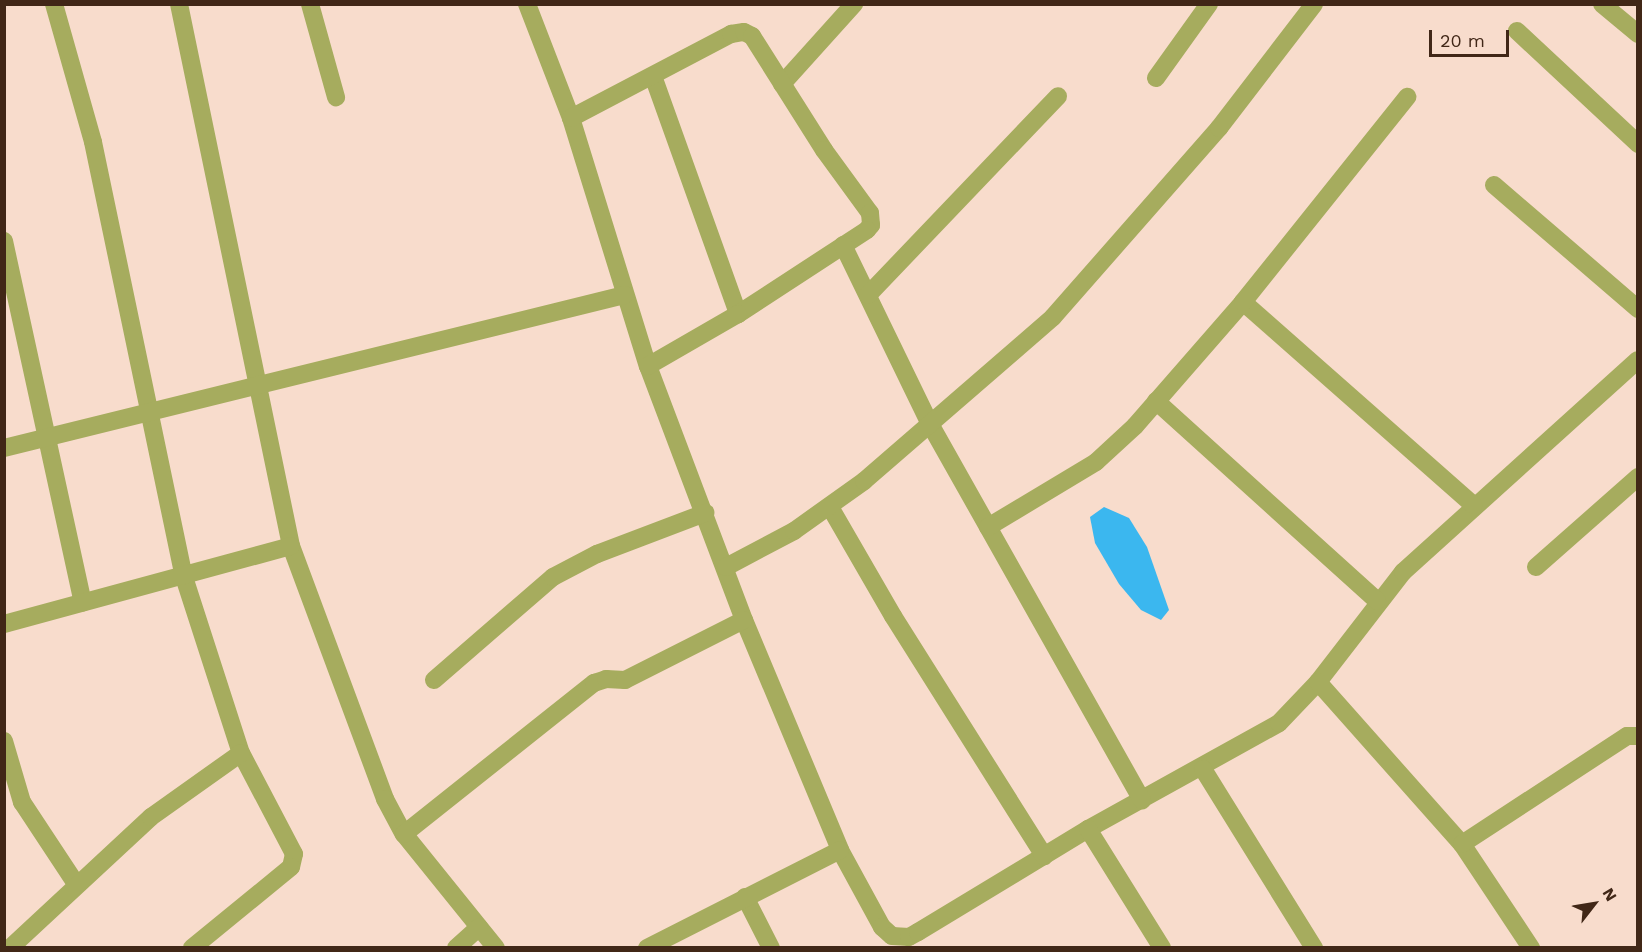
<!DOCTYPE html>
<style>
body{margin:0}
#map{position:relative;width:1642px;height:952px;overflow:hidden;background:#f8dccc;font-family:"Work Sans",sans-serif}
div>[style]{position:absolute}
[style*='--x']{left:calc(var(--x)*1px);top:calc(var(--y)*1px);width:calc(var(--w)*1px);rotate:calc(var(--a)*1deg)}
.water>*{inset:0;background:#3bb7ef}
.minor>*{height:18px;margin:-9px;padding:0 9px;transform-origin:9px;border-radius:9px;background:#a6ac5e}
span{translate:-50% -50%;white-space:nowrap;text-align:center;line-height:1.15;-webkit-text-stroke:6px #f8dccc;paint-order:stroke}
.frame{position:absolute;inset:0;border:6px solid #412717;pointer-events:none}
.north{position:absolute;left:1564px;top:874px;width:60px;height:60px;-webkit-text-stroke:4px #f8dccc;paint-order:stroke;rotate:59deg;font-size:16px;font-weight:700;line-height:24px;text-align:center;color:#412717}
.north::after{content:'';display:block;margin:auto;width:21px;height:27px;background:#412717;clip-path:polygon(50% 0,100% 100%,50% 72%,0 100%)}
.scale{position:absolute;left:1429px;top:30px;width:80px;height:27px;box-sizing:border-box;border:3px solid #412717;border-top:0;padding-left:8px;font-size:18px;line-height:21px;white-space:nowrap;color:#412717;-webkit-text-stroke:4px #f8dccc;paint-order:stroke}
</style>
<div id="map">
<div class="water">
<div style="clip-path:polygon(1104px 507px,1129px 518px,1147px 547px,1169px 610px,1161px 620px,1141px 610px,1119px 584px,1095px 543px,1090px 517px)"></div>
</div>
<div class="minor">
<div style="--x:54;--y:4;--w:143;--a:74.2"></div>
<div style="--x:93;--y:142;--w:444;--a:78.2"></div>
<div style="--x:184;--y:577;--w:185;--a:72.1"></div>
<div style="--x:241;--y:753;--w:114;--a:62.3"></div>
<div style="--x:294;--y:854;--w:13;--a:103"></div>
<div style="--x:291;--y:867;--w:128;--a:140.7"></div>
<div style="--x:179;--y:4;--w:553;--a:78.32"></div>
<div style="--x:291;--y:546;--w:270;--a:69.6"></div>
<div style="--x:385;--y:799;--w:40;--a:62"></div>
<div style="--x:404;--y:834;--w:146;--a:51.1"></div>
<div style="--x:310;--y:4;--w:97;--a:74.4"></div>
<div style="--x:527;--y:4;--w:122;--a:68.9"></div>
<div style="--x:571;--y:118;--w:260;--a:72.8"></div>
<div style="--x:648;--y:366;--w:272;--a:69.3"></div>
<div style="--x:744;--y:620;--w:249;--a:67.3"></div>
<div style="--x:840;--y:850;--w:88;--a:61.4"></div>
<div style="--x:882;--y:927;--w:13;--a:42"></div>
<div style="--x:892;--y:936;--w:17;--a:3"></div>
<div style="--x:909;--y:937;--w:10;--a:-29"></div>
<div style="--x:918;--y:932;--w:199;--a:-31.2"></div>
<div style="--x:1088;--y:829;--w:218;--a:-29"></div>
<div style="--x:1279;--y:723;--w:57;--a:-46.4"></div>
<div style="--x:1318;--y:682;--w:139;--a:-52.3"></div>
<div style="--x:1403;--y:572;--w:316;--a:-42.1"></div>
<div style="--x:1602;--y:4;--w:47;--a:39.8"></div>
<div style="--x:1517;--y:31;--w:166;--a:43"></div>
<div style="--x:653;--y:76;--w:253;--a:70.3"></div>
<div style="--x:1156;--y:78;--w:91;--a:-54.4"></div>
<div style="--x:782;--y:84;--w:108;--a:-48"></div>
<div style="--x:571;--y:118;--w:181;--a:-27.7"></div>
<div style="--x:731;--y:34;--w:13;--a:-9"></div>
<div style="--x:744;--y:32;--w:9;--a:27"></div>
<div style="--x:752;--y:36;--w:135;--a:57.7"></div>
<div style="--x:824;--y:150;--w:78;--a:53.9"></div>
<div style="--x:870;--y:213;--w:12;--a:85"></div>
<div style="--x:871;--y:225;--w:6;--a:129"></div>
<div style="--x:867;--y:230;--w:154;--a:146.9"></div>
<div style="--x:738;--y:314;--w:104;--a:150"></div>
<div style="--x:1494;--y:185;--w:190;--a:40.7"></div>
<div style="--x:4;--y:241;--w:370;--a:77.7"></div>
<div style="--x:843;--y:245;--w:199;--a:64.1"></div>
<div style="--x:930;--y:424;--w:432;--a:60.6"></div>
<div style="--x:868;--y:295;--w:275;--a:-46.3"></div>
<div style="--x:1243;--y:302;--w:307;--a:41.4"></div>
<div style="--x:1156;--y:401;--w:298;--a:42.1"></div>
<div style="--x:4;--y:448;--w:639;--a:-13.86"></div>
<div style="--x:830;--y:507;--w:126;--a:60"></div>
<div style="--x:893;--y:616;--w:284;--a:57.8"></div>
<div style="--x:988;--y:527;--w:126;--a:-31"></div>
<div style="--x:1096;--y:462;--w:53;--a:-42.7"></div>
<div style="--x:1135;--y:426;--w:164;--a:-48.9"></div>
<div style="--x:1243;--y:302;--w:263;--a:-51.3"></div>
<div style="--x:726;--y:567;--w:77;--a:-27.9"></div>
<div style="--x:794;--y:531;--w:86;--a:-35.5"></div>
<div style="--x:864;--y:481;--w:250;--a:-40.9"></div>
<div style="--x:1053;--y:317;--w:252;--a:-48.7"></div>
<div style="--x:1219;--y:128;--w:156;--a:-52.5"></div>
<div style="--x:1536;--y:567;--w:136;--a:-41.4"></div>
<div style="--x:4;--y:624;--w:297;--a:-15.2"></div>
<div style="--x:434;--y:680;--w:157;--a:-40.9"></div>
<div style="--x:553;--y:577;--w:50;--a:-27.6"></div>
<div style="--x:597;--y:554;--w:116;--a:-20.8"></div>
<div style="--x:1318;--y:682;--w:217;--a:48.4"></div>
<div style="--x:1462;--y:844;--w:125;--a:56.4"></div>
<div style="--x:4;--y:741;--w:64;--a:73.6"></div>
<div style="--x:22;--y:802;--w:98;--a:56.6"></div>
<div style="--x:1203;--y:769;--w:211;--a:58.2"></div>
<div style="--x:1088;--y:829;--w:140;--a:58.1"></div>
<div style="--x:404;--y:834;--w:243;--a:-38.5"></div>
<div style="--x:594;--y:683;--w:13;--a:-18"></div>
<div style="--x:606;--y:679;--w:19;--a:3"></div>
<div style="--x:625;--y:680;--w:133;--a:-26.8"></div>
<div style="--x:1462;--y:844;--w:197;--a:-33.2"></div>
<div style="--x:1627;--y:736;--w:11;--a:0"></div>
<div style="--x:745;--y:897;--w:57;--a:63"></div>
<div style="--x:10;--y:948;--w:192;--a:-42.9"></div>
<div style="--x:151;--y:817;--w:110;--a:-35.4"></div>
<div style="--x:456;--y:948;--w:31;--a:-42"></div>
<div style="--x:647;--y:948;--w:216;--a:-26.9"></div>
</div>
<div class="frame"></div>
<div class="north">N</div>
<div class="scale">20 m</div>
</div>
